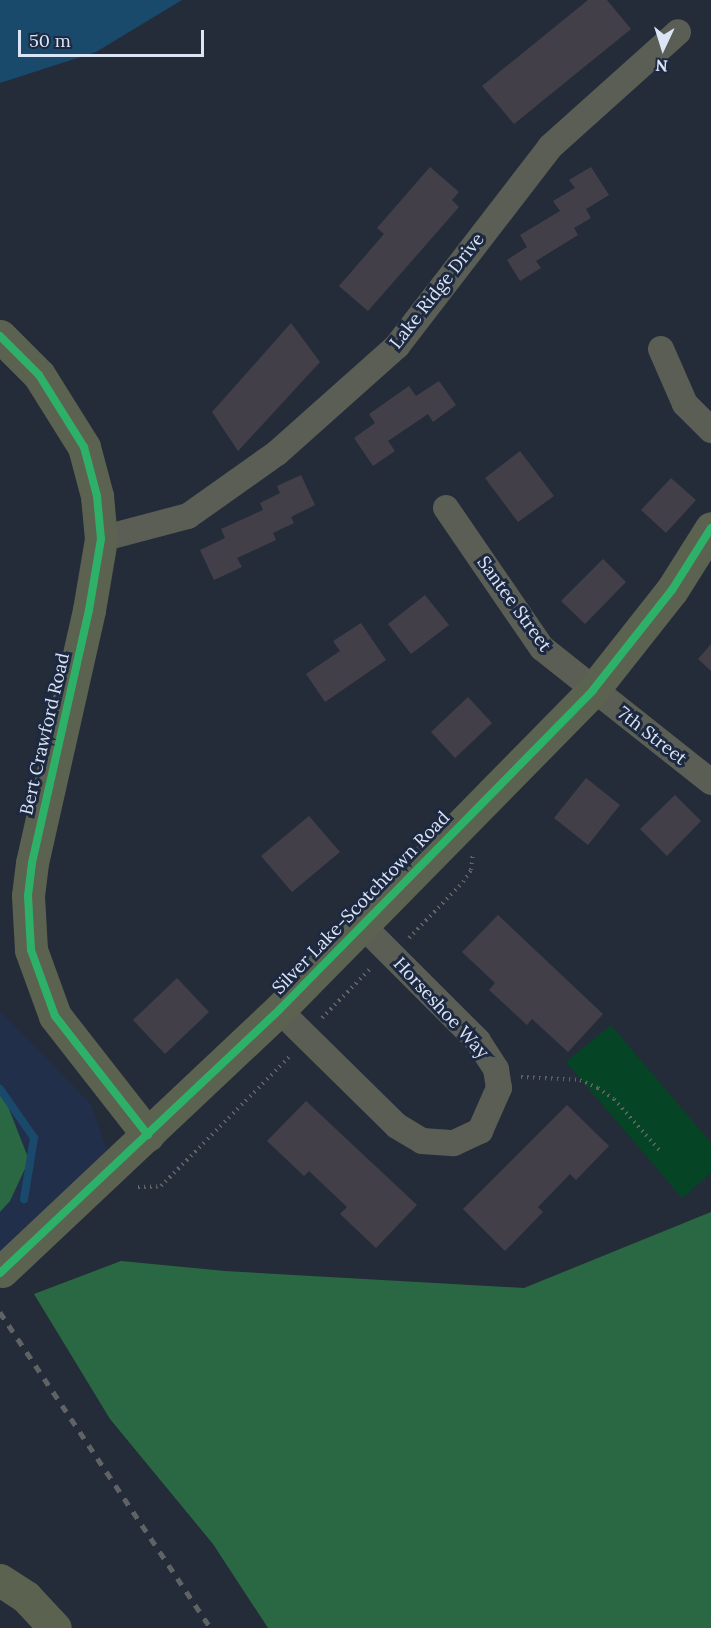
<!DOCTYPE html>
<style>
body{margin:0}
#map{position:relative;width:711px;height:1628px;overflow:hidden;background:#252c39;font-family:Lora,serif}
div>[style]{position:absolute}
[style*='--x']{left:calc(var(--x)*1px);top:calc(var(--y)*1px);width:calc(var(--w)*1px);rotate:calc(var(--a)*1deg)}
.built>*{inset:0;background:#222f4a}
.green>*{inset:0;background:#054425}
.forest>*{inset:0;background:#2a6843}
.water>*{inset:0;background:#194a6b}
.stream>*{height:8px;margin:-4px;padding:0 4px;transform-origin:4px;border-radius:4px;background:#194a6b}
.building>*{inset:0;background:#423f49}
.path>*{height:4px;margin-top:-2px;transform-origin:0;background:repeating-linear-gradient(90deg,#616561 0 1.5px,transparent 0 6px)}
.street>*{height:26px;margin:-13px;padding:0 13px;transform-origin:13px;border-radius:13px;background:#5b5e54}
.secondary>*{height:33px;margin:-16.5px;padding:0 16.5px;transform-origin:16.5px;border-radius:16.5px;background:#5c6250}
.rail>*{height:4.5px;margin-top:-2.25px;transform-origin:0;background:repeating-linear-gradient(90deg,#5f6364 0 8px,transparent 0 16px)}
.cycleway>*{height:8px;margin:-4px;padding:0 4px;transform-origin:4px;border-radius:4px;background:#2db169}
span{translate:-50% -50%;white-space:nowrap;text-align:center;line-height:1.15;-webkit-text-stroke:6px #1d2941;paint-order:stroke}
.street-label{font-size:18px;color:#dce5f5}
.north{position:absolute;left:633px;top:18px;width:60px;height:60px;-webkit-text-stroke:4px #1d2941;paint-order:stroke;rotate:184deg;font-size:16px;font-weight:700;line-height:24px;text-align:center;color:#dce5f5}
.north::after{content:'';display:block;margin:auto;width:21px;height:27px;background:#dce5f5;clip-path:polygon(50% 0,100% 100%,50% 72%,0 100%)}
.scale{position:absolute;left:18px;top:30px;width:186px;height:27px;box-sizing:border-box;border:3px solid #dce5f5;border-top:0;padding-left:8px;font-size:18px;line-height:21px;white-space:nowrap;color:#dce5f5;-webkit-text-stroke:4px #1d2941;paint-order:stroke}
</style>
<div id="map">
<div class="built">
<div style="clip-path:polygon(0 1011px,91px 1104px,114px 1170px,0 1277px)"></div>
</div>
<div class="green">
<div style="clip-path:polygon(611px 1025px,711px 1143px,711px 1173px,682px 1198px,566px 1062px)"></div>
</div>
<div class="forest">
<div style="clip-path:polygon(0 1086px,29px 1160px,10px 1201px,0 1212px)"></div>
<div style="clip-path:polygon(711px 1212px,711px 1628px,268px 1628px,213px 1544px,110px 1419px,34px 1294px,121px 1261px,225px 1271px,524px 1288px)"></div>
</div>
<div class="water">
<div style="clip-path:polygon(0 0,182px 0,96px 52px,0 83px)"></div>
</div>
<div class="stream">
<div style="--x:0;--y:1089;--w:60;--a:55.2"></div>
<div style="--x:34;--y:1138;--w:62;--a:99.3"></div>
</div>
<div class="building">
<div style="clip-path:polygon(588px 0,607px 0,631px 29px,514px 124px,482px 86px)"></div>
<div style="clip-path:polygon(430px 167px,459px 192px,452px 200px,459px 207px,368px 311px,339px 286px,384px 234px,377px 228px)"></div>
<div style="clip-path:polygon(591px 167px,609px 195px,586px 209px,591px 218px,574px 228px,578px 235px,536px 261px,541px 268px,520px 281px,507px 260px,527px 247px,520px 235px,560px 211px,553px 201px,575px 188px,569px 180px)"></div>
<div style="clip-path:polygon(291px 323px,320px 362px,238px 451px,212px 412px)"></div>
<div style="clip-path:polygon(439px 381px,456px 405px,433px 422px,428px 414px,388px 441px,395px 451px,373px 466px,354px 438px,375px 423px,369px 414px,409px 386px,416px 396px)"></div>
<div style="clip-path:polygon(520px 451px,554px 496px,518px 522px,485px 478px)"></div>
<div style="clip-path:polygon(301px 475px,315px 505px,291px 517px,294px 523px,273px 533px,276px 540px,237px 558px,242px 567px,214px 580px,200px 550px,225px 538px,221px 529px,263px 510px,260px 503px,280px 493px,277px 486px)"></div>
<div style="clip-path:polygon(671px 478px,696px 500px,666px 533px,641px 510px)"></div>
<div style="clip-path:polygon(603px 559px,626px 582px,585px 624px,561px 601px)"></div>
<div style="clip-path:polygon(425px 595px,449px 625px,411px 654px,388px 624px)"></div>
<div style="clip-path:polygon(361px 623px,386px 660px,325px 702px,306px 674px,340px 651px,333px 641px)"></div>
<div style="clip-path:polygon(711px 644px,711px 671px,698px 659px)"></div>
<div style="clip-path:polygon(468px 697px,492px 723px,455px 758px,431px 732px)"></div>
<div style="clip-path:polygon(586px 778px,620px 805px,588px 845px,554px 818px)"></div>
<div style="clip-path:polygon(675px 795px,701px 821px,667px 856px,640px 829px)"></div>
<div style="clip-path:polygon(309px 816px,340px 852px,292px 892px,261px 856px)"></div>
<div style="clip-path:polygon(498px 915px,603px 1014px,568px 1052px,532px 1019px,527px 1025px,489px 990px,495px 983px,462px 952px)"></div>
<div style="clip-path:polygon(177px 978px,209px 1012px,165px 1054px,133px 1020px)"></div>
<div style="clip-path:polygon(306px 1101px,417px 1205px,376px 1248px,340px 1214px,347px 1207px,309px 1171px,304px 1176px,267px 1141px)"></div>
<div style="clip-path:polygon(567px 1105px,609px 1146px,576px 1180px,570px 1174px,538px 1207px,543px 1212px,505px 1251px,463px 1209px)"></div>
</div>
<div class="path">
<div style="--x:409;--y:938;--w:78;--a:-46"></div>
<div style="--x:463;--y:882;--w:14;--a:-56"></div>
<div style="--x:471;--y:870;--w:17;--a:-83"></div>
<div style="--x:322;--y:1018;--w:71;--a:-45.6"></div>
<div style="--x:521;--y:1077;--w:59;--a:2.9"></div>
<div style="--x:580;--y:1080;--w:20;--a:24"></div>
<div style="--x:598;--y:1088;--w:19;--a:35"></div>
<div style="--x:614;--y:1099;--w:69;--a:48.5"></div>
<div style="--x:138;--y:1187;--w:23;--a:-2"></div>
<div style="--x:161;--y:1186;--w:183;--a:-45.2"></div>
</div>
<div class="street">
<div style="--x:661;--y:349;--w:60;--a:66.4"></div>
<div style="--x:685;--y:404;--w:37;--a:45"></div>
<div style="--x:446;--y:508;--w:170;--a:55.6"></div>
<div style="--x:542;--y:648;--w:216;--a:38.4"></div>
<div style="--x:101;--y:539;--w:90;--a:-14.8"></div>
<div style="--x:188;--y:516;--w:109;--a:-35.3"></div>
<div style="--x:277;--y:453;--w:161;--a:-41.7"></div>
<div style="--x:397;--y:346;--w:251;--a:-52.4"></div>
<div style="--x:550;--y:147;--w:172;--a:-41.9"></div>
<div style="--x:279;--y:1010;--w:165;--a:44.5"></div>
<div style="--x:397;--y:1126;--w:29;--a:31"></div>
<div style="--x:422;--y:1141;--w:32;--a:4"></div>
<div style="--x:454;--y:1143;--w:29;--a:-25"></div>
<div style="--x:480;--y:1131;--w:47;--a:-66.2"></div>
<div style="--x:499;--y:1088;--w:19;--a:-99"></div>
<div style="--x:496;--y:1069;--w:33;--a:-123"></div>
<div style="--x:478;--y:1041;--w:167;--a:-135"></div>
</div>
<div class="secondary">
<div style="--x:0;--y:336;--w:55;--a:45"></div>
<div style="--x:39;--y:375;--w:85;--a:58"></div>
<div style="--x:84;--y:447;--w:51;--a:75.1"></div>
<div style="--x:97;--y:496;--w:43;--a:84.7"></div>
<div style="--x:101;--y:539;--w:72;--a:99.6"></div>
<div style="--x:89;--y:610;--w:259;--a:102.7"></div>
<div style="--x:32;--y:863;--w:33;--a:97"></div>
<div style="--x:28;--y:896;--w:54;--a:86.8"></div>
<div style="--x:31;--y:950;--w:70;--a:70"></div>
<div style="--x:55;--y:1016;--w:151;--a:52"></div>
<div style="--x:2;--y:1271;--w:381;--a:-43.3"></div>
<div style="--x:279;--y:1010;--w:448;--a:-45.5"></div>
<div style="--x:593;--y:690;--w:127;--a:-51.7"></div>
<div style="--x:672;--y:590;--w:73;--a:-57.8"></div>
<div style="--x:0;--y:1580;--w:31;--a:33"></div>
<div style="--x:26;--y:1597;--w:42;--a:46.9"></div>
</div>
<div class="rail">
<div style="--x:0;--y:1312;--w:380;--a:56.3"></div>
</div>
<div class="cycleway">
<div style="--x:0;--y:336;--w:55;--a:45"></div>
<div style="--x:39;--y:375;--w:85;--a:58"></div>
<div style="--x:84;--y:447;--w:51;--a:75.1"></div>
<div style="--x:97;--y:496;--w:43;--a:84.7"></div>
<div style="--x:101;--y:539;--w:72;--a:99.6"></div>
<div style="--x:89;--y:610;--w:259;--a:102.7"></div>
<div style="--x:32;--y:863;--w:33;--a:97"></div>
<div style="--x:28;--y:896;--w:54;--a:86.8"></div>
<div style="--x:31;--y:950;--w:70;--a:70"></div>
<div style="--x:55;--y:1016;--w:151;--a:52"></div>
<div style="--x:0;--y:1273;--w:383;--a:-43.3"></div>
<div style="--x:279;--y:1010;--w:448;--a:-45.5"></div>
<div style="--x:593;--y:690;--w:127;--a:-51.7"></div>
<div style="--x:672;--y:590;--w:73;--a:-57.8"></div>
</div>
<div class="street-label">
<span style="left:437px;top:291px;rotate:-52deg">Lake Ridge Drive</span>
<span style="left:514px;top:604px;rotate:54deg">Santee Street</span>
<span style="left:45px;top:734px;rotate:-77deg">Bert Crawford Road</span>
<span style="left:652px;top:736px;rotate:38deg">7th Street</span>
<span style="left:361px;top:903px;rotate:-46deg">Silver Lake-Scotchtown Road</span>
<span style="left:441px;top:1008px;rotate:47deg">Horseshoe Way</span>
</div>
<div class="north">N</div>
<div class="scale">50 m</div>
</div>
